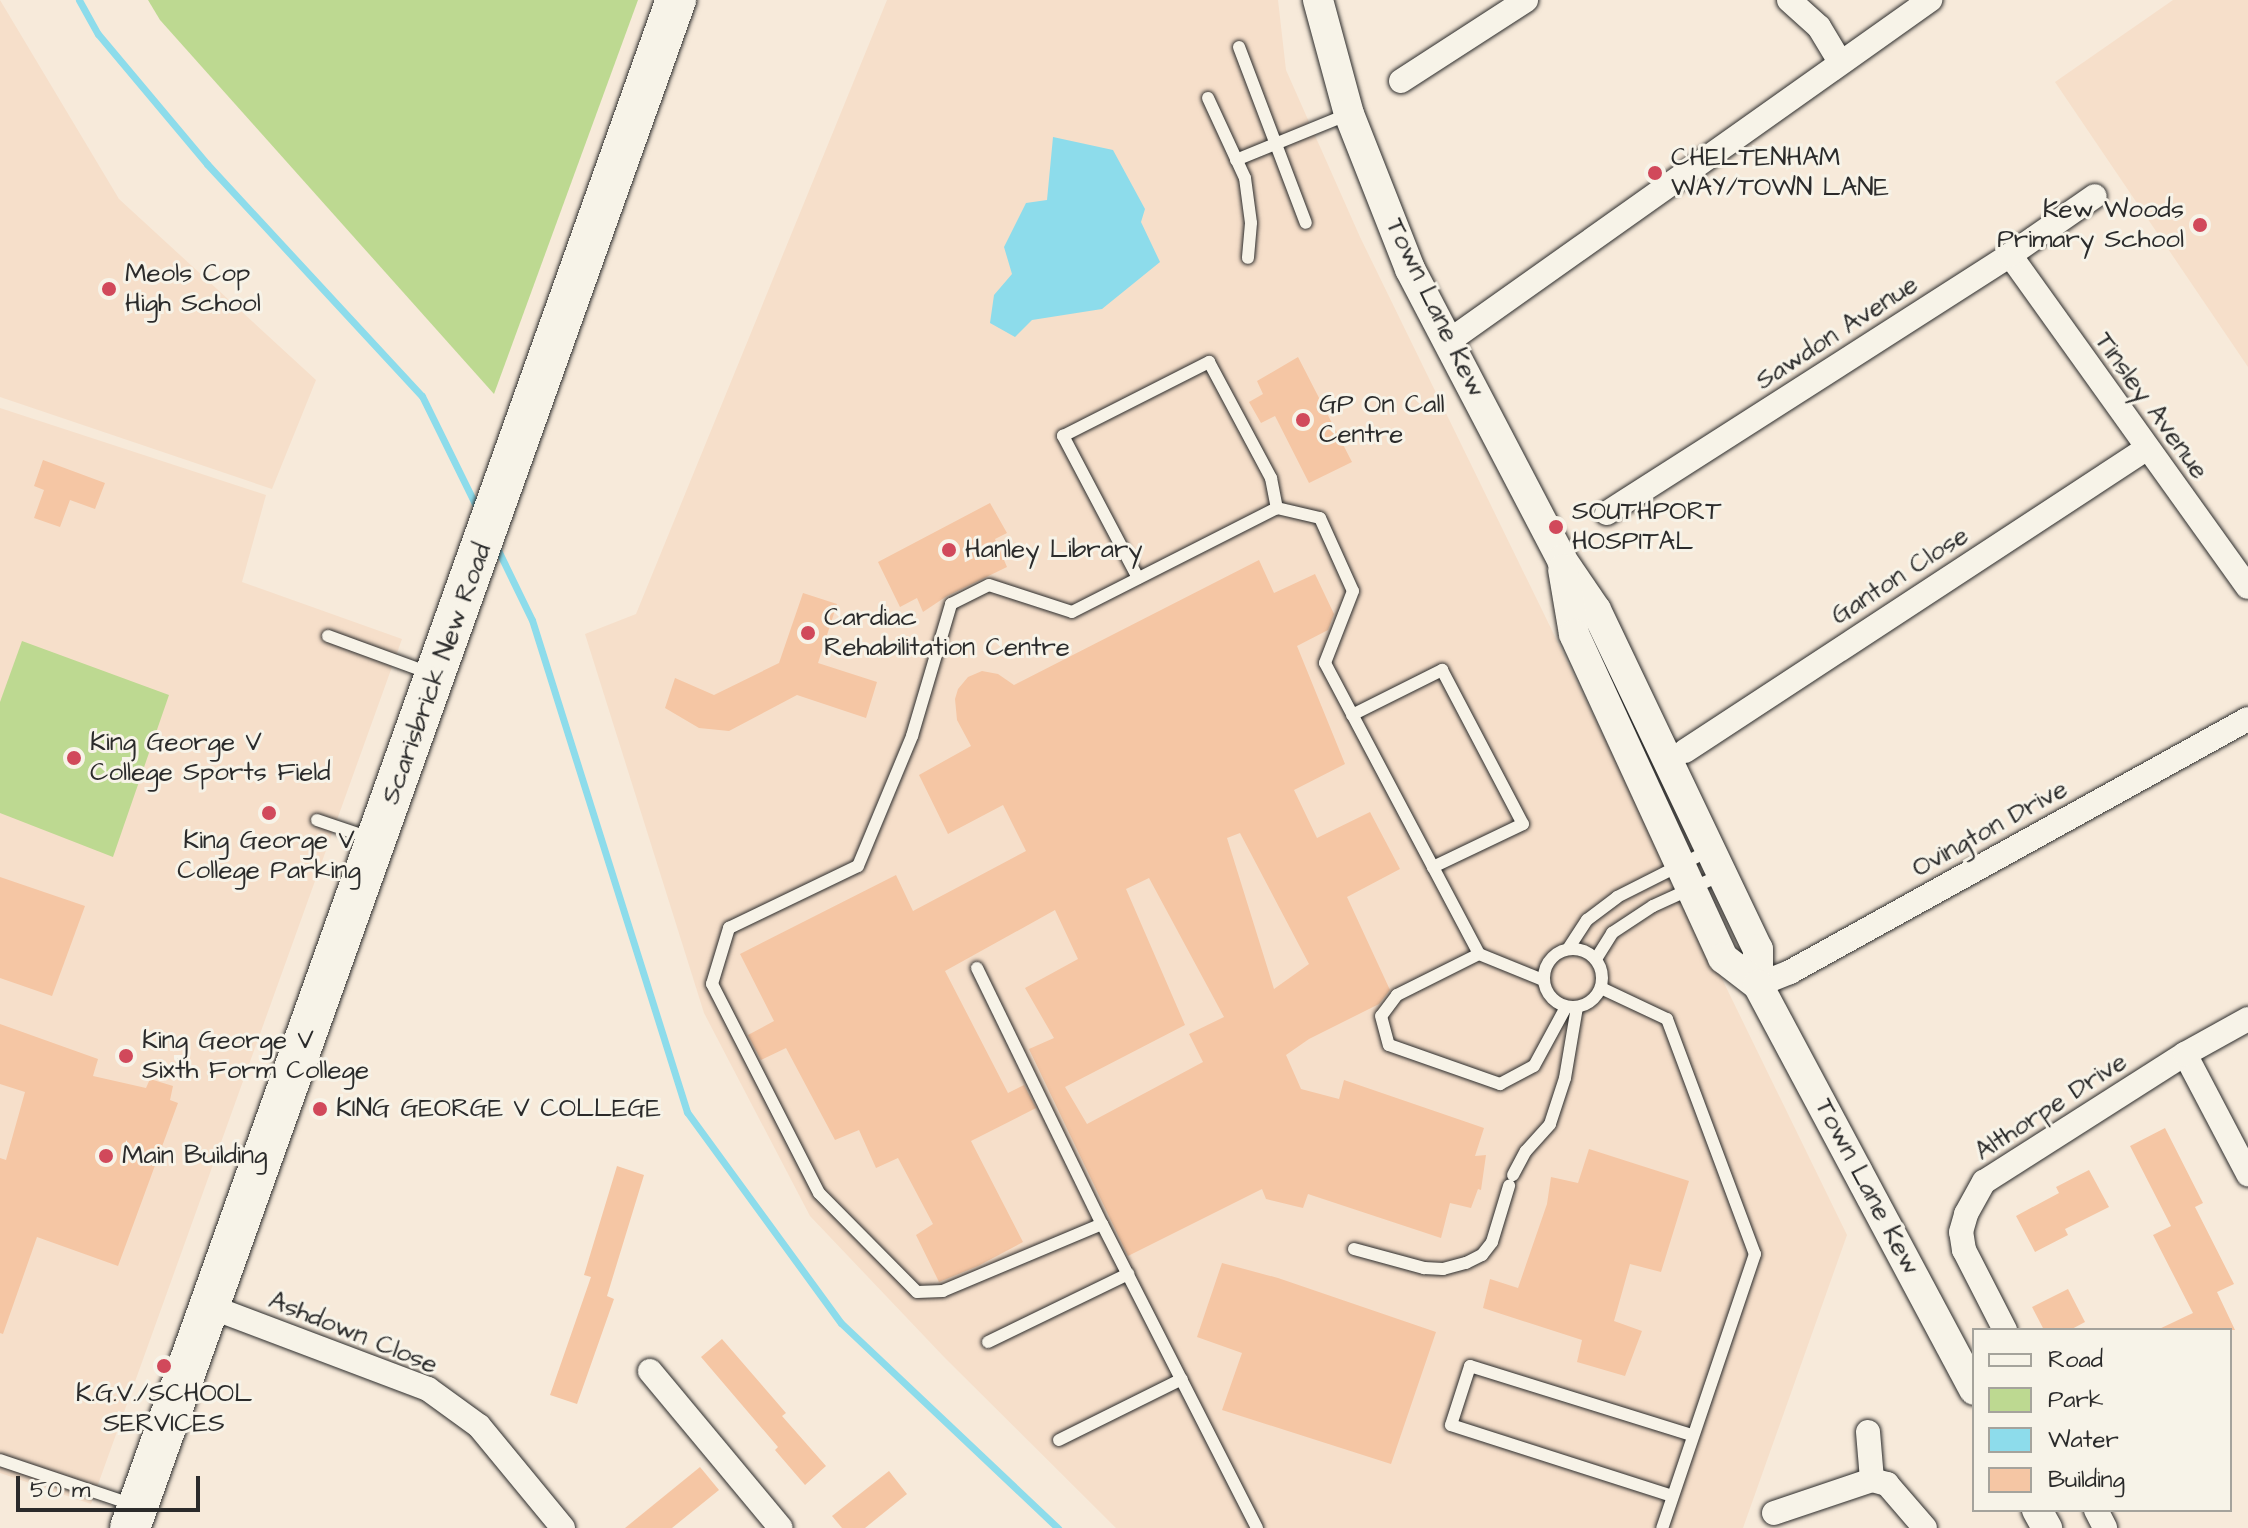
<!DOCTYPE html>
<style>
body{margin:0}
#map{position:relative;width:2248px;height:1528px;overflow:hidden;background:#f7eada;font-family:"Architects Daughter",sans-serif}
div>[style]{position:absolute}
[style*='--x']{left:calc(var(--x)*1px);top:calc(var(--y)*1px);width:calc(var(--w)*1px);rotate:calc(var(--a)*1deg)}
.built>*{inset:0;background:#f6dfca}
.green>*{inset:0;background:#bdd991}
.water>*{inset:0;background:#8ddceb}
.stream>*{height:7px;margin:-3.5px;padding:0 3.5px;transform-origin:3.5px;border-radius:3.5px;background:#8ddceb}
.building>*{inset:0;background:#f5c6a4}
.roads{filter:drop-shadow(0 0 2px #2b2b2b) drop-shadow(0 0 2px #2b2b2b)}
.service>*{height:12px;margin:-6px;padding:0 6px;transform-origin:6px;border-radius:6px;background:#f7f3e8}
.service>.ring{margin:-6px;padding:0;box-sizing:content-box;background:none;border:12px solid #f7f3e8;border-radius:50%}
.minor>*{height:24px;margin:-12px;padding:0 12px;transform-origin:12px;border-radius:12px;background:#f7f3e8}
.tertiary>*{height:30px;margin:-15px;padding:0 15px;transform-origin:15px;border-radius:15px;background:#f7f3e8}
.trunk>*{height:40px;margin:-20px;padding:0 20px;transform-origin:20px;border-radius:20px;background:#f7f3e8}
.dots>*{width:22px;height:22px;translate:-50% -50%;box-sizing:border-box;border:4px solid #f7f3e8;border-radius:50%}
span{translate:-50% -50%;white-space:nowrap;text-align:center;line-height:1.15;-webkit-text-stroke:6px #f7f3e8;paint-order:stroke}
.poi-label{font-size:26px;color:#2b2b2b}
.left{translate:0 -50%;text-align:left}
.right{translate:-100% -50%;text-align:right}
.street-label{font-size:26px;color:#2b2b2b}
.legend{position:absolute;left:1972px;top:1328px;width:260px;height:184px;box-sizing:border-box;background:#f7f3e8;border:2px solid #a5a39c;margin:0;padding:10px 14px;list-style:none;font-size:24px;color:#2b2b2b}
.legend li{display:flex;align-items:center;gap:16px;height:40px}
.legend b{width:40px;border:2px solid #a5a39c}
.scale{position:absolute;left:16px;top:1476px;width:184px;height:36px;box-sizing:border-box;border:4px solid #2b2b2b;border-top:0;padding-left:10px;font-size:24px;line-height:28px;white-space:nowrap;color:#2b2b2b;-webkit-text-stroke:6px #f7f3e8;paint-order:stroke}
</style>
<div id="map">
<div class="built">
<div style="clip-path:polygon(0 0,119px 199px,316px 380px,272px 489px,0 397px)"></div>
<div style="clip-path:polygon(887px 0,1278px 0,1286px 70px,1360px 237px,1847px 1235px,1743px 1528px,1116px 1528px,945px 1358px,810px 1216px,704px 1013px,585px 634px,636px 614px)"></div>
<div style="clip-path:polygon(2173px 0,2248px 0,2248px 367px,2055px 82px)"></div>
<div style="clip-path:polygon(0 408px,266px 495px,242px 582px,402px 639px,91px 1504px,0 1473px)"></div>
</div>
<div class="green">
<div style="clip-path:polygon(148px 0,638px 0,494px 394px,160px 20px)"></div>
<div style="clip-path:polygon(22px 641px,169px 695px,113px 857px,0 813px,0 702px)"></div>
</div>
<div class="water">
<div style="clip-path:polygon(1053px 137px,1113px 150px,1145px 209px,1141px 222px,1160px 262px,1102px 309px,1032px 320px,1015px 337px,990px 323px,994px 295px,1012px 274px,1004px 247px,1026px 203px,1047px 200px)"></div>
</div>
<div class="stream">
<div style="--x:79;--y:0;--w:39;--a:61"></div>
<div style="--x:98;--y:34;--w:170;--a:50"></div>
<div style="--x:207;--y:164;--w:316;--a:47.2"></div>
<div style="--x:422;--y:396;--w:127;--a:63.8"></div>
<div style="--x:496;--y:546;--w:82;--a:64.1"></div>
<div style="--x:532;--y:620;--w:516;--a:72.51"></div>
<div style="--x:687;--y:1112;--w:261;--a:53.9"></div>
<div style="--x:841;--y:1323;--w:299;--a:43.4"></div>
</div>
<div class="building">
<div style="clip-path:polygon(1298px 357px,1352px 462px,1309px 483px,1275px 416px,1261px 423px,1249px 402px,1263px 394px,1257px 381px)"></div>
<div style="clip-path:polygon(43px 460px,105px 483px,95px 509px,70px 500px,60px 527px,34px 518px,44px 490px,34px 486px)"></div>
<div style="clip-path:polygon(990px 503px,1007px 533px,995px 539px,1007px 567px,947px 596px,923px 612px,917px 598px,900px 607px,878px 562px)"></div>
<div style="clip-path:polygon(evenodd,1259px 560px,1274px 593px,1315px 574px,1334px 614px,1328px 630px,1297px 646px,1345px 764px,1294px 790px,1317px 838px,1370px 812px,1400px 869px,1347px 897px,1390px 990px,1379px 1004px,1309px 1039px,1286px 1055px,1301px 1089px,1339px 1099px,1344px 1080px,1484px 1128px,1475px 1156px,1486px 1155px,1481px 1190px,1478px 1189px,1471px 1208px,1450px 1203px,1441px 1238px,1308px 1194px,1303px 1208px,1266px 1199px,1262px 1189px,1128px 1256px,1029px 1049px,1054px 1038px,1025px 988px,1078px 959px,1055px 910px,945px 971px,1008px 1093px,1024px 1085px,1036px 1108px,971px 1141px,1023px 1242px,978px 1266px,939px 1282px,916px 1235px,933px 1224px,898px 1158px,876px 1168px,859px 1130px,835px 1140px,786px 1048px,761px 1060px,748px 1035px,774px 1021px,740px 954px,896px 875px,913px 911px,1026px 851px,1003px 805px,948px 834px,919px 775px,971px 746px,957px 720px,955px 699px,958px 689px,968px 677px,982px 671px,998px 674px,1014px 685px,1259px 560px,1240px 833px,1309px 964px,1274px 989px,1227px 838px,1240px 833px,1259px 560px,1149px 878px,1224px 1017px,1189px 1034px,1203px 1062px,1087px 1124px,1065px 1087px,1185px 1025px,1126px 889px,1149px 878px)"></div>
<div style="clip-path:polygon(803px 593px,837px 604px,818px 663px,877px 682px,866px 718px,797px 695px,729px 731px,699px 728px,665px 708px,675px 678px,714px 695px,779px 663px)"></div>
<div style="clip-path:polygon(0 877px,85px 906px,52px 996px,0 978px)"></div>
<div style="clip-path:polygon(0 1024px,98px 1059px,93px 1076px,146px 1088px,150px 1079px,173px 1086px,170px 1100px,178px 1103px,118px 1266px,37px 1237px,3px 1334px,0 1333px,0 1158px,6px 1160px,25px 1092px,0 1084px)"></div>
<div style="clip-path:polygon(2165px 1128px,2203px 1203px,2195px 1207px,2234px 1284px,2217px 1292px,2235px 1330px,2157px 1330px,2193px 1313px,2153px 1235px,2171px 1226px,2130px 1146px)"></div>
<div style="clip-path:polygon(1589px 1149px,1689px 1181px,1661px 1272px,1630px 1264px,1614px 1321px,1642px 1331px,1625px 1376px,1577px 1362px,1582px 1340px,1483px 1308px,1490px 1279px,1518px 1288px,1547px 1204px,1551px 1177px,1578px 1183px)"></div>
<div style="clip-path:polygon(617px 1166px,644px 1175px,607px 1296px,614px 1299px,577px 1404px,550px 1395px,591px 1277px,584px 1275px)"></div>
<div style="clip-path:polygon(2089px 1170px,2109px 1207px,2065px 1229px,2068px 1235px,2035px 1252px,2016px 1216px,2059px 1193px,2056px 1187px)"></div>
<div style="clip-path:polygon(1222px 1263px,1278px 1278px,1436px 1332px,1391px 1464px,1222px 1410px,1242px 1353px,1197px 1337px)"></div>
<div style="clip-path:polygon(2068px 1289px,2085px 1322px,2070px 1330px,2044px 1330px,2032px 1307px)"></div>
<div style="clip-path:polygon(722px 1339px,786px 1413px,782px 1416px,826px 1466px,805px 1485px,775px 1450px,778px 1447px,701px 1357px)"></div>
<div style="clip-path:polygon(700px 1467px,719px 1490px,672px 1528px,625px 1528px)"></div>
<div style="clip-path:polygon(889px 1471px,907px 1494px,865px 1528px,842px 1528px,832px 1516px)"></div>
</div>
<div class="roads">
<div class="service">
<div style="--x:1239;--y:47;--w:188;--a:69.2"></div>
<div style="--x:1208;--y:98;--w:88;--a:65.2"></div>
<div style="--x:1245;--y:178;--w:45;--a:82.4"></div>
<div style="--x:1251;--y:223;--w:35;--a:95"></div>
<div style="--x:1236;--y:160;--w:122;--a:-22.2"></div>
<div style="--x:1138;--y:578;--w:161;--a:-117.8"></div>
<div style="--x:1063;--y:436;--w:164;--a:-26.9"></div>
<div style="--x:1209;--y:362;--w:132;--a:61.9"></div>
<div style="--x:1271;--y:478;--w:31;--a:79"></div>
<div style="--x:328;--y:636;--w:108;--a:20.1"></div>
<div style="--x:1352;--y:715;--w:101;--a:-26.6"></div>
<div style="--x:1442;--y:670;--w:174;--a:62.3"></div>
<div style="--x:1523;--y:824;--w:100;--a:154.5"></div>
<div style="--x:317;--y:820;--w:56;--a:18.8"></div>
<div class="ring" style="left:1544px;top:949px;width:46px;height:46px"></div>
<div style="--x:1568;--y:949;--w:35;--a:-57"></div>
<div style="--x:1587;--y:920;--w:38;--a:-37"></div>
<div style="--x:1617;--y:897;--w:104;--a:-26.8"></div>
<div style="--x:1479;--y:954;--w:92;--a:153.4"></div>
<div style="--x:1397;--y:995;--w:26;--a:127"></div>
<div style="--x:1381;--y:1016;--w:30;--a:75"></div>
<div style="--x:1389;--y:1045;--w:118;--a:19.4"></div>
<div style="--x:1500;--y:1084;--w:38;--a:-28"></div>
<div style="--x:1534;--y:1066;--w:67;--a:-61.5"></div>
<div style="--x:1596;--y:959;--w:31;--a:-58"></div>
<div style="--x:1612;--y:933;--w:49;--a:-33.4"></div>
<div style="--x:1653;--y:906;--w:77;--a:-24.6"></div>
<div style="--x:977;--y:968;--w:285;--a:64"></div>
<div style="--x:1601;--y:988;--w:73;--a:25.2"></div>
<div style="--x:1667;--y:1019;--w:251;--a:69.5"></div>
<div style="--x:1755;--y:1254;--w:289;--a:108.7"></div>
<div style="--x:1513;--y:1175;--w:27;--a:-62"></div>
<div style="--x:1526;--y:1151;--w:36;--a:-48"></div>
<div style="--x:1550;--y:1124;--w:48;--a:-71.9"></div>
<div style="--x:1565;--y:1078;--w:72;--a:-80.4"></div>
<div style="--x:1354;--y:1249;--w:73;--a:15.2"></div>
<div style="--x:1424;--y:1268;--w:19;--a:3"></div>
<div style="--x:1443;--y:1269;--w:24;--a:-15"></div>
<div style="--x:1466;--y:1263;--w:18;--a:-27"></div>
<div style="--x:1482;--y:1255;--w:16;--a:-52"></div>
<div style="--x:1492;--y:1242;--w:59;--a:-73.1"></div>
<div style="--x:988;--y:1342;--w:156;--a:-25.9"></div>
<div style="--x:1059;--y:1440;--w:137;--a:-26.4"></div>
<div style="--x:0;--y:1460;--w:141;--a:18.6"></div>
<div style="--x:1672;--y:1496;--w:232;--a:-162.2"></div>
<div style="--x:1451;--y:1425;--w:62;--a:-72.1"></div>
<div style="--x:1470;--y:1366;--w:232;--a:17.3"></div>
<div style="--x:1257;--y:1528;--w:341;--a:-117"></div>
<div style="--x:1102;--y:1224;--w:173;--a:157.2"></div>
<div style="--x:943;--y:1291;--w:26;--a:178"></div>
<div style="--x:917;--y:1292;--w:139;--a:-134.7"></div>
<div style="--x:819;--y:1193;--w:235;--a:-117.1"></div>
<div style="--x:712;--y:984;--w:59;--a:-73.1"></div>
<div style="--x:729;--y:928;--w:143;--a:-25.7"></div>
<div style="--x:858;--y:866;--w:141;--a:-67.4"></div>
<div style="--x:912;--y:736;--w:138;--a:-73.5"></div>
<div style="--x:951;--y:604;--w:42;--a:-26.6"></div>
<div style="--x:989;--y:585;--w:87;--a:18"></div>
<div style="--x:1072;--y:612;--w:230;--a:-26.9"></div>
<div style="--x:1277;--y:508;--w:44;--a:13.1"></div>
<div style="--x:1320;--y:518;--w:80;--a:65.7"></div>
<div style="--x:1353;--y:591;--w:77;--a:111.3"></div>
<div style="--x:1325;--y:663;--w:329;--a:62.1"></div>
<div style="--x:1479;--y:954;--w:69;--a:22.1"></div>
</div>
<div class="minor">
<div style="--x:1789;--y:0;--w:40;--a:42"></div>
<div style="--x:1819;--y:27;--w:41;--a:59"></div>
<div style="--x:1401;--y:81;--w:149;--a:-32.9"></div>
<div style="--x:2010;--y:255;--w:408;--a:54.4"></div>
<div style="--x:1449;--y:341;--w:590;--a:-35.33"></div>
<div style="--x:1607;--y:513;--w:479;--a:-32.6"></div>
<div style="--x:2010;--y:255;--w:103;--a:-34.8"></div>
<div style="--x:1685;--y:751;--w:551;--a:-33.23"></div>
<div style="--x:1758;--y:985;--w:35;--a:-22"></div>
<div style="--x:1790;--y:972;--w:523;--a:-28.92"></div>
<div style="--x:2185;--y:1054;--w:136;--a:62.3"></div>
<div style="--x:211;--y:1307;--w:232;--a:20.7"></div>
<div style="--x:428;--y:1389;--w:63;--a:36"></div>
<div style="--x:479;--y:1426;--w:132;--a:50.5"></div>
<div style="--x:2005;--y:1330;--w:90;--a:-117.1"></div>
<div style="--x:1964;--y:1250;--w:18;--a:-99"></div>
<div style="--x:1961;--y:1232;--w:19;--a:-74"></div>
<div style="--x:1966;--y:1214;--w:37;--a:-61"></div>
<div style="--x:1984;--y:1182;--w:238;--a:-32.5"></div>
<div style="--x:2185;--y:1054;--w:72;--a:-29.1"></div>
<div style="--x:650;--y:1371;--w:204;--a:50.2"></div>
<div style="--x:1868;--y:1432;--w:48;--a:85.2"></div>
<div style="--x:2096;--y:1510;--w:20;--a:63"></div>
<div style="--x:1774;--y:1513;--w:103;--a:-18.6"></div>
<div style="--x:1872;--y:1480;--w:16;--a:15"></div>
<div style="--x:1887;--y:1484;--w:58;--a:49.2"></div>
</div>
<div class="tertiary">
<div style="--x:1318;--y:0;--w:118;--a:74.8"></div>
<div style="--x:1349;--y:114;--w:167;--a:68.5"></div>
<div style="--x:1410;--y:269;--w:328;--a:62.4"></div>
<div style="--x:1562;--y:560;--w:60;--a:55.8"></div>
<div style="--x:1596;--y:610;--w:376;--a:64.5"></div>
<div style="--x:1758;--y:949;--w:36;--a:90"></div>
<div style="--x:1563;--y:569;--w:66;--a:80.4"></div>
<div style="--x:1574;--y:634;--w:357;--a:65.3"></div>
<div style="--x:1723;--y:958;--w:44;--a:37.6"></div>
<div style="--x:1758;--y:985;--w:459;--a:61.9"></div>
<div style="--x:2037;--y:1510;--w:21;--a:61"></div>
</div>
<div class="trunk">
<div style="--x:130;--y:1528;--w:1623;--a:-70.34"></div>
</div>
</div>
<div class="dots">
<div style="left:1655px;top:173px;background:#d1495b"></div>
<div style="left:2200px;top:225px;background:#d1495b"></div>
<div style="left:109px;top:289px;background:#d1495b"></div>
<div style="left:1303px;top:420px;background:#d1495b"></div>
<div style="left:1556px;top:527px;background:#d1495b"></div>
<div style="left:949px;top:550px;background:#d1495b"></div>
<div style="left:808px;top:633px;background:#d1495b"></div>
<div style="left:74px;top:758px;background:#d1495b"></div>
<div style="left:269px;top:813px;background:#d1495b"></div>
<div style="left:126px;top:1056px;background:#d1495b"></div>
<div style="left:320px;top:1109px;background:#d1495b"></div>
<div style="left:106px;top:1156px;background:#d1495b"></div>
<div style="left:164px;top:1366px;background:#d1495b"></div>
</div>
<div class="poi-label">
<span class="left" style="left:1671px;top:173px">CHELTENHAM<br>WAY/TOWN LANE</span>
<span class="right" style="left:2184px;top:225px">Kew Woods<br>Primary School</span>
<span class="left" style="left:125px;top:289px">Meols Cop<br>High School</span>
<span class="left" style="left:1319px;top:420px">GP On Call<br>Centre</span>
<span class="left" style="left:1572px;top:527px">SOUTHPORT<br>HOSPITAL</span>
<span class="left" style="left:965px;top:550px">Hanley Library</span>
<span class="left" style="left:824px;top:633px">Cardiac<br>Rehabilitation Centre</span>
<span class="left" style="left:90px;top:758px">King George V<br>College Sports Field</span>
<span style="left:269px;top:856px">King George V<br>College Parking</span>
<span class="left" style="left:142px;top:1056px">King George V<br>Sixth Form College</span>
<span class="left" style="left:336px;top:1109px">KING GEORGE V COLLEGE</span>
<span class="left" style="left:122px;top:1156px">Main Building</span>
<span style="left:164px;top:1409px">K.G.V./SCHOOL<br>SERVICES</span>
</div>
<div class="street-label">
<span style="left:1435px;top:308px;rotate:64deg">Town Lane Kew</span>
<span style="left:1837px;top:333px;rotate:-33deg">Sawdon Avenue</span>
<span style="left:2151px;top:406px;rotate:54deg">Tinsley Avenue</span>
<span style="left:1900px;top:576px;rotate:-33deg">Ganton Close</span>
<span style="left:437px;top:674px;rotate:-70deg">Scarisbrick New Road</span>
<span style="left:1990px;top:829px;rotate:-29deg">Ovington Drive</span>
<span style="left:2051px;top:1107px;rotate:-33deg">Althorpe Drive</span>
<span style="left:1867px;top:1187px;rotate:62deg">Town Lane Kew</span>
<span style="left:353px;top:1333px;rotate:22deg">Ashdown Close</span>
</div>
<ul class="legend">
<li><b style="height:10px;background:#f7f3e8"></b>Road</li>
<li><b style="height:22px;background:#bdd991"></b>Park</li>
<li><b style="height:22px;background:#8ddceb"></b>Water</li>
<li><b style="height:22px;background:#f5c6a4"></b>Building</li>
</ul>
<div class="scale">50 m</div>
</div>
